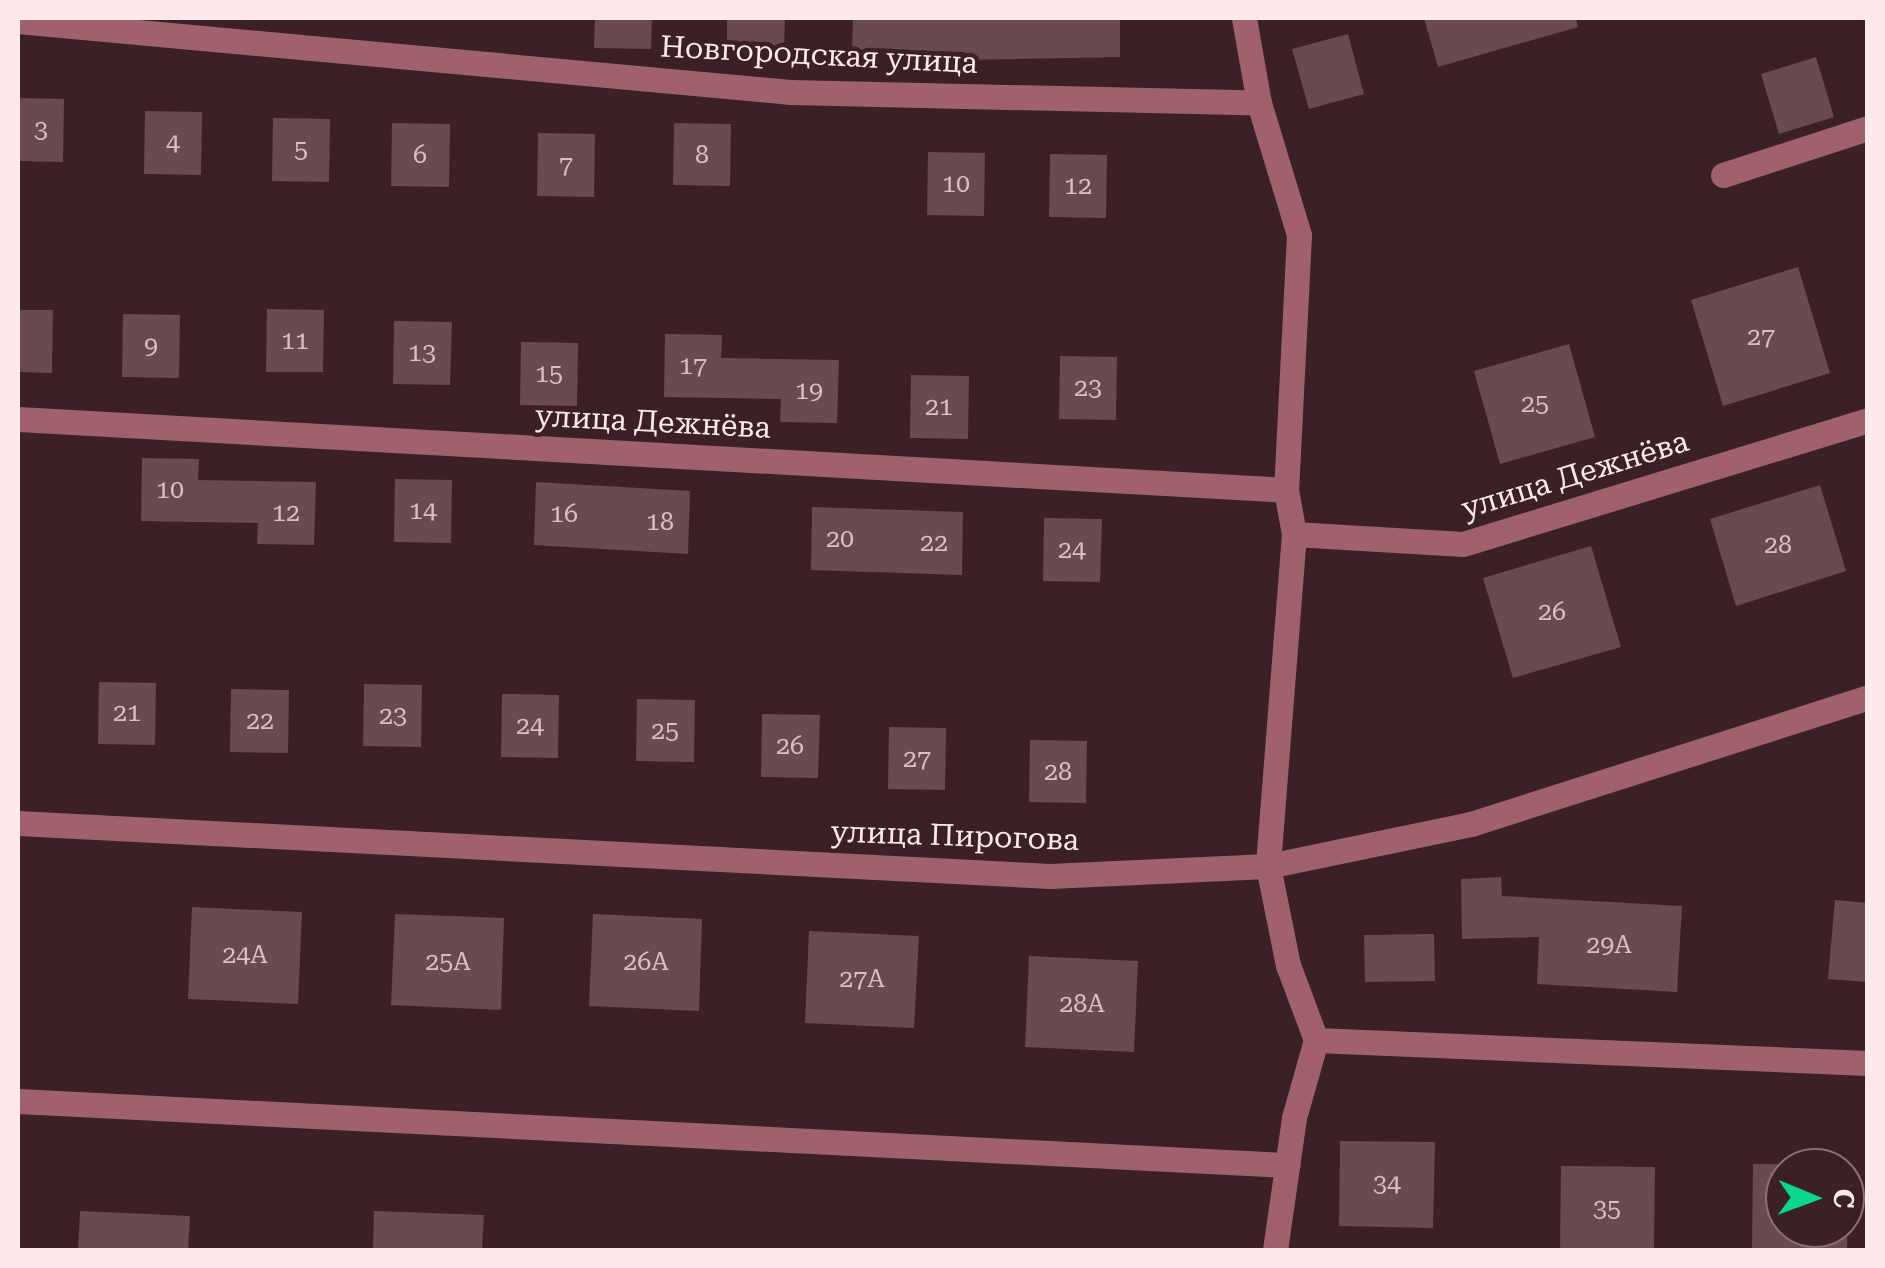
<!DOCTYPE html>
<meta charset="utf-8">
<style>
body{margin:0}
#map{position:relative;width:1885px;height:1268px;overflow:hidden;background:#3b2126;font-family:"Roboto Serif",serif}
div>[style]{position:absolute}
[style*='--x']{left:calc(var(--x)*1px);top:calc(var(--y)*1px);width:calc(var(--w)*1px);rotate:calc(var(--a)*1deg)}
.building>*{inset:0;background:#684a4f}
.minor>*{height:25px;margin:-12.5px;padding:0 12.5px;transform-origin:12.5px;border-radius:12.5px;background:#a0606c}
span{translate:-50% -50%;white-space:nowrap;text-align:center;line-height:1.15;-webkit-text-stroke:9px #3b2126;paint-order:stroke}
.number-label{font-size:25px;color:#d7c1c5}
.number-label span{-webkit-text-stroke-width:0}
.street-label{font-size:30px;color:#fce9ec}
.frame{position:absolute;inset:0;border:20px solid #fce9ec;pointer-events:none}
.north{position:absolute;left:1765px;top:1148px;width:100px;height:100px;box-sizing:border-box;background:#3b2126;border:2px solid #887175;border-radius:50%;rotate:91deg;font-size:28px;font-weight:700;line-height:40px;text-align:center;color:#fce9ec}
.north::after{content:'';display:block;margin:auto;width:35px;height:45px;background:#0ad98b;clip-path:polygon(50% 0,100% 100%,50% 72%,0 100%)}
</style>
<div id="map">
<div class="building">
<div style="clip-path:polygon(595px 18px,652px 18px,651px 49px,594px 48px)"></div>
<div style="clip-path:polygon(727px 18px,785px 18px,784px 49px,727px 48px)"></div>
<div style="clip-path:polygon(853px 18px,1120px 18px,1120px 57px,964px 60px,964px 52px,852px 50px)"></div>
<div style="clip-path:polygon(1424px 18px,1576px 18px,1578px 27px,1438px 67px)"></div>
<div style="clip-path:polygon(1348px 34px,1364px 94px,1309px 109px,1292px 49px)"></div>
<div style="clip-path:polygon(1816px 57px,1834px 117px,1779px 134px,1761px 74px)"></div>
<div style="clip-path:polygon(18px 98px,64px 99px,63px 162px,18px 161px)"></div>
<div style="clip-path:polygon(145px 111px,202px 112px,201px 175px,144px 174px)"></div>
<div style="clip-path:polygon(273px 118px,330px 119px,329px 182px,272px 181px)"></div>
<div style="clip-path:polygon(392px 123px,450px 124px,449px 187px,391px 186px)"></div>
<div style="clip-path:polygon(674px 123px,731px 124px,730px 186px,673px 185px)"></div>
<div style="clip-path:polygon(538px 133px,595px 134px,594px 197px,537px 196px)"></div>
<div style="clip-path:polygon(928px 152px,985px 153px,984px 216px,927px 215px)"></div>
<div style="clip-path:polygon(1050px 154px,1107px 155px,1106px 218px,1049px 217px)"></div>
<div style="clip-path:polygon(1798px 267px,1830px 373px,1723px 406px,1691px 300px)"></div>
<div style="clip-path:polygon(267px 309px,324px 310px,323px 372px,266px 372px)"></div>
<div style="clip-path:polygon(18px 310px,53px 310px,52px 373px,18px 372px)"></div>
<div style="clip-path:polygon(123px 314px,180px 315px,179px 378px,122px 377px)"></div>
<div style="clip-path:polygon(394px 321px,452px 322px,450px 385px,393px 384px)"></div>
<div style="clip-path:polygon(665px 334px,722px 335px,721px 358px,839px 360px,837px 423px,780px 422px,781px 399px,664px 397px)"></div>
<div style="clip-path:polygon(521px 342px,578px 343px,577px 406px,520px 405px)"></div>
<div style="clip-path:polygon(1569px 344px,1595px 437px,1500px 464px,1474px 371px)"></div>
<div style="clip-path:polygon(1060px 356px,1117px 357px,1116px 420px,1059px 419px)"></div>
<div style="clip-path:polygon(911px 375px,969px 376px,968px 439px,910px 438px)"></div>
<div style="clip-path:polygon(142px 458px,199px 459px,198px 480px,316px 482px,314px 545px,257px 544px,258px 523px,141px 521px)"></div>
<div style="clip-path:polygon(395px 479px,452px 480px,451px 543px,394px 542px)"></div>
<div style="clip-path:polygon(536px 482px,690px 491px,688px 554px,534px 545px)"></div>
<div style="clip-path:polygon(1820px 485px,1846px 571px,1736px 606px,1710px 519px)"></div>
<div style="clip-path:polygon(812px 507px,963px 512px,962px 575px,811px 570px)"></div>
<div style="clip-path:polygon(1044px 518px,1102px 519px,1100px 582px,1043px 581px)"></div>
<div style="clip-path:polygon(1591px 546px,1621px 647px,1513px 678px,1483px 578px)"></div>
<div style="clip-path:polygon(99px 682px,156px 683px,155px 745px,98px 744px)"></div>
<div style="clip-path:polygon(364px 684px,422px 685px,421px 747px,363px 746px)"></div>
<div style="clip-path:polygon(231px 689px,289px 690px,288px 753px,230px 752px)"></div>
<div style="clip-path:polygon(502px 694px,559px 695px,558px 758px,501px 757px)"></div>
<div style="clip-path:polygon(637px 699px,695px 700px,694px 762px,636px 761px)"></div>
<div style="clip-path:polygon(762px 714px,820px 715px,818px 778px,761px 777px)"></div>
<div style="clip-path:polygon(889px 727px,946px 728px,945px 790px,888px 789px)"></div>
<div style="clip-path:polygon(1030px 740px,1087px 741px,1086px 803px,1029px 802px)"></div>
<div style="clip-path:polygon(1501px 877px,1502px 896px,1682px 906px,1677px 992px,1537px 984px,1539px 937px,1462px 939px,1461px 879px)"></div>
<div style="clip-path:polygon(1835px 900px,1868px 903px,1868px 982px,1828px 979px)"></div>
<div style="clip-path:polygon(192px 907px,302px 912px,298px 1004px,188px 999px)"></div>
<div style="clip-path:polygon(395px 914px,504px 918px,501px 1010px,391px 1005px)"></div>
<div style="clip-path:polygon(593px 914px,702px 919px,699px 1011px,589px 1006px)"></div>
<div style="clip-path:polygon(809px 931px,919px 936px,914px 1028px,805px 1023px)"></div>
<div style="clip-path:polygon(1434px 934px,1435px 981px,1365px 982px,1364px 935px)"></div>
<div style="clip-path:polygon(1029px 956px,1138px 961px,1134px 1052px,1025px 1047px)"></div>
<div style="clip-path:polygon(1340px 1141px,1435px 1142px,1433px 1228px,1339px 1226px)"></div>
<div style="clip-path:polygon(evenodd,1753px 1164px,1848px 1165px,1847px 1250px,1752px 1249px,1753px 1164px,1785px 1168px,1845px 1168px,1845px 1228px,1785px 1228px,1785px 1168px)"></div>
<div style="clip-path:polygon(1561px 1166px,1655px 1167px,1654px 1250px,1560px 1250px)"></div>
<div style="clip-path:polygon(80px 1211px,190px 1216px,188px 1250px,78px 1250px)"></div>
<div style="clip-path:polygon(374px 1211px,484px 1215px,482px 1250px,373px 1250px)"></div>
</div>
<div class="minor">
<div style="--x:1244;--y:18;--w:86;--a:80"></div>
<div style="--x:1259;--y:103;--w:138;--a:73.1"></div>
<div style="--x:1299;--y:235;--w:255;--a:92.9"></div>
<div style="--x:1286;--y:490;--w:45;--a:79.7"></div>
<div style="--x:1294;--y:534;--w:333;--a:94.5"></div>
<div style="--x:1268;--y:866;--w:101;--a:78.6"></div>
<div style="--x:1288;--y:965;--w:80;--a:69.5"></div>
<div style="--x:1316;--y:1040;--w:81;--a:105.8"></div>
<div style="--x:1294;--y:1118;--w:133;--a:98.2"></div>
<div style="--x:18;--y:21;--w:776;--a:5.25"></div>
<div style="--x:791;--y:92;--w:468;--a:1.3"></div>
<div style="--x:1723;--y:175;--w:152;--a:-18"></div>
<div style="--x:18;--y:419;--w:1270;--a:3.2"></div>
<div style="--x:1294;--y:534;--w:169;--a:3.4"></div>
<div style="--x:1463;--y:544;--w:424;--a:-17"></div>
<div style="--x:18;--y:823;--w:1033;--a:2.94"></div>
<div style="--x:1050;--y:876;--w:218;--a:-2.6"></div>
<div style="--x:1268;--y:866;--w:207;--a:-11.7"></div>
<div style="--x:1471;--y:824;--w:417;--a:-17.7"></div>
<div style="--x:1316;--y:1040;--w:552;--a:2.39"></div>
<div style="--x:18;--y:1101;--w:1271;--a:2.89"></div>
</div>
<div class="number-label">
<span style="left:41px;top:130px">3</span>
<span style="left:173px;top:143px">4</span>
<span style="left:301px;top:150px">5</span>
<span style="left:420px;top:155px">6</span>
<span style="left:702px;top:155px">8</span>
<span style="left:566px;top:165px">7</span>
<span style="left:956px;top:184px">10</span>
<span style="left:1078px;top:186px">12</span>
<span style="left:1761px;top:337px">27</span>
<span style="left:295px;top:341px">11</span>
<span style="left:151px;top:346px">9</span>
<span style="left:422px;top:353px">13</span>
<span style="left:693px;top:366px">17</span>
<span style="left:549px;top:374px">15</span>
<span style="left:1088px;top:388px">23</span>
<span style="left:809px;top:391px">19</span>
<span style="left:1535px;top:404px">25</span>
<span style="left:939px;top:407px">21</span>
<span style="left:170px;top:490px">10</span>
<span style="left:423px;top:511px">14</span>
<span style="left:286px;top:513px">12</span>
<span style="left:564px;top:514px">16</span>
<span style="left:660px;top:522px">18</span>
<span style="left:840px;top:539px">20</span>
<span style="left:934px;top:543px">22</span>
<span style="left:1778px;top:545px">28</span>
<span style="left:1072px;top:550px">24</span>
<span style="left:1552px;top:612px">26</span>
<span style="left:127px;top:713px">21</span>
<span style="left:393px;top:716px">23</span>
<span style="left:260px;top:721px">22</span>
<span style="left:530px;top:726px">24</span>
<span style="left:665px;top:731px">25</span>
<span style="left:790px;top:746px">26</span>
<span style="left:917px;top:759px">27</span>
<span style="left:1058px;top:772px">28</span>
<span style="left:1609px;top:945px">29А</span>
<span style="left:245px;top:955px">24А</span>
<span style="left:448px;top:962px">25А</span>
<span style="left:646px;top:962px">26А</span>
<span style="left:862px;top:979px">27А</span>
<span style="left:1082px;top:1004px">28А</span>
<span style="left:1387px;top:1184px">34</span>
<span style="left:1607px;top:1209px">35</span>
</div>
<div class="street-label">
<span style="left:819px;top:55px;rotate:3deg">Новгородская улица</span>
<span style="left:653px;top:422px;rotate:3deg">улица Дежнёва</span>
<span style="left:1575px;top:475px;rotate:-17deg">улица Дежнёва</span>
<span style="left:955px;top:836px;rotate:2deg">улица Пирогова</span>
</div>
<div class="frame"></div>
<div class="north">С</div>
</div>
